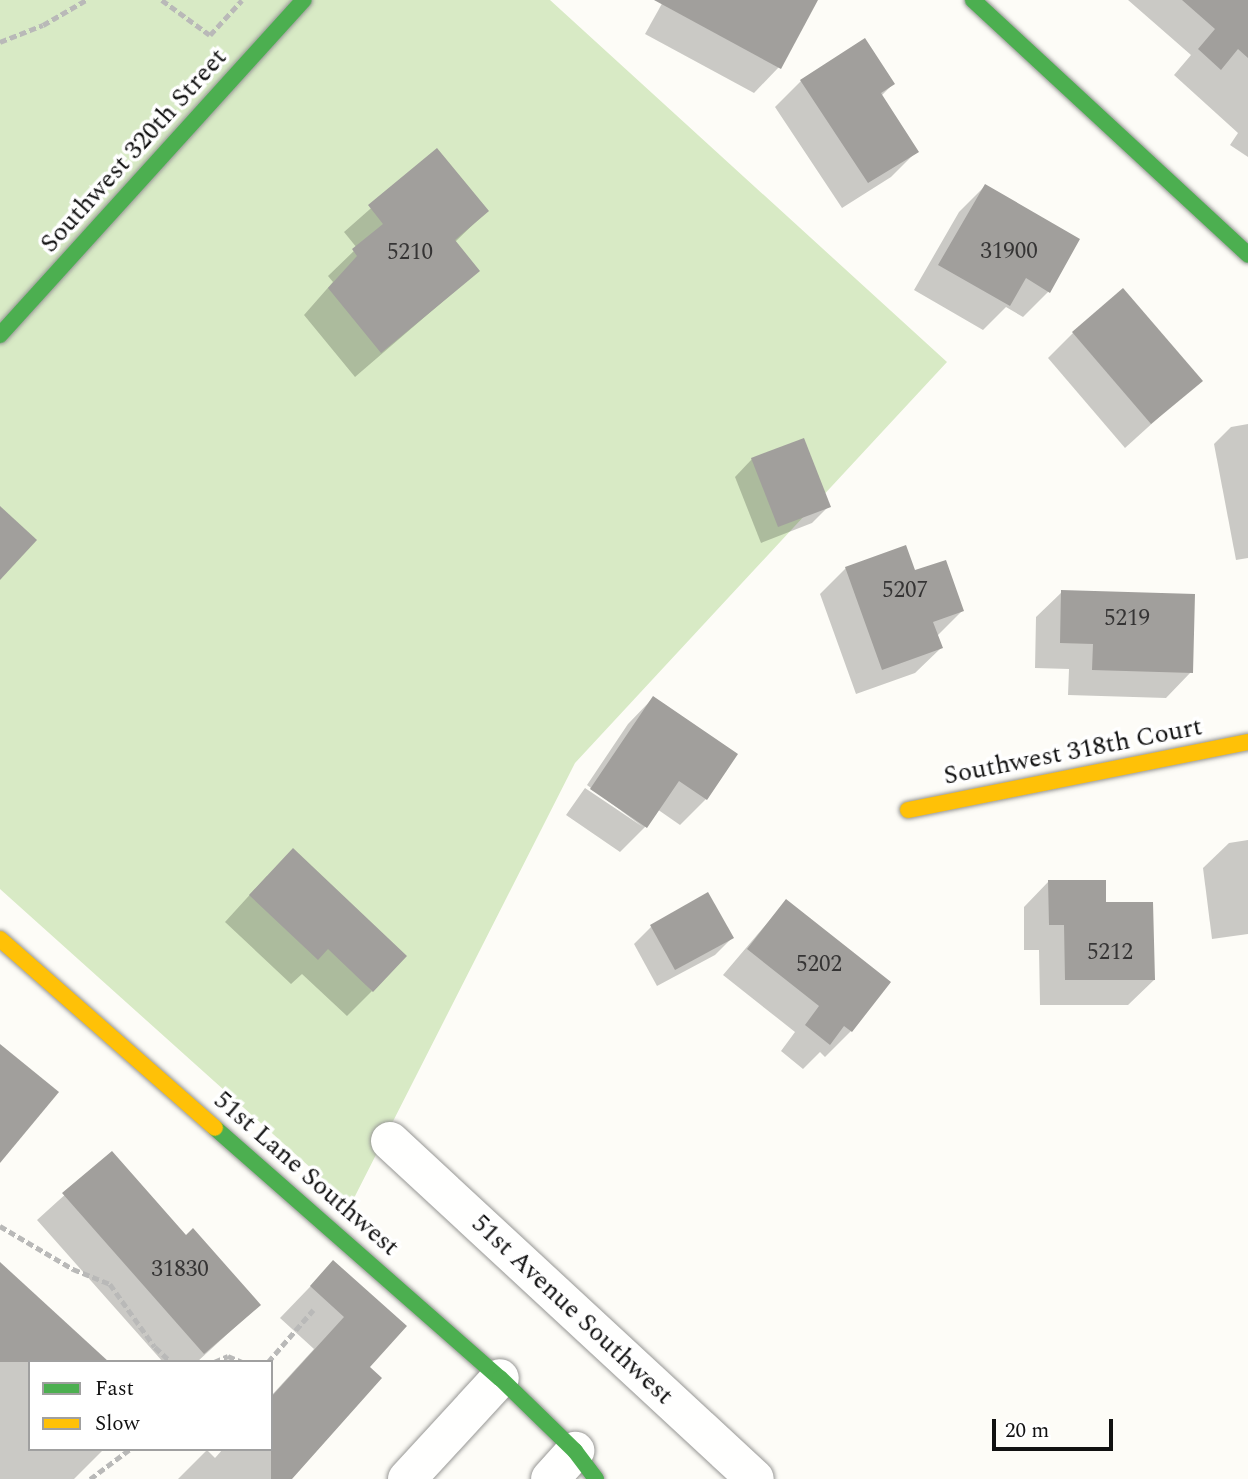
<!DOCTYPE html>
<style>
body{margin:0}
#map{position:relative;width:1248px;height:1479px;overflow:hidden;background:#fdfcf7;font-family:Spectral,serif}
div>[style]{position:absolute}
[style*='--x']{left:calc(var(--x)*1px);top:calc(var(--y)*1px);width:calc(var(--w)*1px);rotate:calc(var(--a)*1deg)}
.forest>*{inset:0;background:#d8eac5}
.shadow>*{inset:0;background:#0003}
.building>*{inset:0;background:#a19f9c}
.path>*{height:4.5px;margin-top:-2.25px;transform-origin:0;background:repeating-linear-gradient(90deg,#b9b9b8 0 7px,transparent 0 10.5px)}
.roads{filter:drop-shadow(0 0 2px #979795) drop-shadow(0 0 2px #979795)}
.street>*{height:38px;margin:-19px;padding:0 19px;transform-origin:19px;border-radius:19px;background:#fffffe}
.fast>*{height:16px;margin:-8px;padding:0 8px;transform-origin:8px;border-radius:8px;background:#4caf50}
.slow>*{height:16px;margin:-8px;padding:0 8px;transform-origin:8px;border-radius:8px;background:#ffc107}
span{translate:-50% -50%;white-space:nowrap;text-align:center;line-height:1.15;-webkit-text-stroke:7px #fff;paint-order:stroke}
.number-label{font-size:23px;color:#353434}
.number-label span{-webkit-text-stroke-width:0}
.street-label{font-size:26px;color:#111}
.legend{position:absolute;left:28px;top:1360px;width:245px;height:91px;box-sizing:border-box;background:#fff;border:2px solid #a0a0a0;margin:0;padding:9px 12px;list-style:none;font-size:21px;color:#111}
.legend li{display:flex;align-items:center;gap:14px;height:35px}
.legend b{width:35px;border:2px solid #a0a0a0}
.scale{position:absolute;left:992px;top:1419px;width:121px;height:32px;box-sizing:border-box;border:4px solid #111;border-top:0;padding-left:9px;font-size:21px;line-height:24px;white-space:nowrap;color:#111;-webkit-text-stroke:5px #fff;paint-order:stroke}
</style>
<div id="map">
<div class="forest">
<div style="clip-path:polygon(0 0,550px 0,947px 362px,575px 763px,351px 1204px,0 889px)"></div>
</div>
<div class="shadow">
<div style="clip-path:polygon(664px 0,816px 0,779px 67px,754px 93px,645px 34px)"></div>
<div style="clip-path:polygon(1128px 0,1248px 0,1248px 157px,1230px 145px,1238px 133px,1174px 75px,1191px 55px)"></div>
<div style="clip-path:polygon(865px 40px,893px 84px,881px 96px,917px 151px,891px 177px,842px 208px,775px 107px,801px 81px)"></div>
<div style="clip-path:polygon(437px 150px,487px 211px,455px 242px,478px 271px,355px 377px,304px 315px,333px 282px,328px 276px,357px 248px,344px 232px)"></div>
<div style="clip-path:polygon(985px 186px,1078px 240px,1048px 292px,1023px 317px,1006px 307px,983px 330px,914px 290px,959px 212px)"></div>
<div style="clip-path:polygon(1073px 333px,1200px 380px,1125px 448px,1048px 358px)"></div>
<div style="clip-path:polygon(1248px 424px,1248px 558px,1236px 560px,1214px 444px,1231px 427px)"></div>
<div style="clip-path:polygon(752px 459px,829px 506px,812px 523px,761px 543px,735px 477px)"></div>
<div style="clip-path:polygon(846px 568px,914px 573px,962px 611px,937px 636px,941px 648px,915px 673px,856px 694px,820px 594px)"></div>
<div style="clip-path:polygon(1062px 592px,1191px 672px,1166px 698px,1068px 695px,1069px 669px,1035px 668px,1036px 617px)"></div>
<div style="clip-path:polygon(653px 698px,706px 799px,680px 825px,657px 809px,646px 826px,620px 852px,566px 815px,585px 788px,643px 827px,587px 785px,628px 724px)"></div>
<div style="clip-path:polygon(1248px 840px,1248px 934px,1212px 939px,1203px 868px,1229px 843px)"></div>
<div style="clip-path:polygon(267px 876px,372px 991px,347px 1016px,302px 974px,291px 984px,225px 922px)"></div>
<div style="clip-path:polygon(1049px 881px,1104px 904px,1154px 980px,1128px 1005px,1040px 1005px,1039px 950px,1024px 950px,1024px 907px)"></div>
<div style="clip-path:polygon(708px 895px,732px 938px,715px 955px,657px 986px,634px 944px,651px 927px)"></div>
<div style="clip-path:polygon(786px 901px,889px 982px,851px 1031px,825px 1057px,820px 1052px,803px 1069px,781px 1051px,795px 1032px,723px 975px)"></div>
<div style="clip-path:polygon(111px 1153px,186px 1237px,259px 1305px,197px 1362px,163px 1362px,37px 1220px)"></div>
<div style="clip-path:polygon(333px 1263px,368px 1367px,289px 1479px,178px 1479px,207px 1450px,215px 1458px,223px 1449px,271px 1449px,271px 1396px,314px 1349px,280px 1318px)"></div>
<div style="clip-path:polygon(0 1265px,30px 1362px,30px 1449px,104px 1449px,74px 1479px,0 1479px)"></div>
</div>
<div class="building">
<div style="clip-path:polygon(654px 0,818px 0,781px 69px)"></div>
<div style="clip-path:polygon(1182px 0,1248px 0,1248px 58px,1238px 49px,1221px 70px,1198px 49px,1215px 29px)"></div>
<div style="clip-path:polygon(865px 38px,895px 84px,881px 93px,919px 152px,868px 183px,800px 80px)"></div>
<div style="clip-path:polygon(437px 148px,489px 211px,455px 240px,480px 271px,381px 353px,328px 288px,357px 256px,352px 249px,383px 224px,368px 205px)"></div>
<div style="clip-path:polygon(985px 184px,1080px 239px,1050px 293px,1026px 278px,1010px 306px,938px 265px)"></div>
<div style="clip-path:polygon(1123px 288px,1203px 381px,1151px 424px,1072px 332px)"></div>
<div style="clip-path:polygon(804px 438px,831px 507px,778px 527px,751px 458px)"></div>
<div style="clip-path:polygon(0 506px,37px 540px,0 580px)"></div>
<div style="clip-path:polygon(906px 545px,915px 570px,946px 560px,964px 611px,933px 622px,943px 648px,882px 670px,845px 567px)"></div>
<div style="clip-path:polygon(1061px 590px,1195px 594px,1193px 673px,1092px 670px,1093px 644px,1060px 643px)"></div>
<div style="clip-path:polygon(653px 696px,738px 754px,707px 800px,679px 781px,647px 828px,590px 789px)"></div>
<div style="clip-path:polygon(293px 848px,407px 956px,373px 992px,328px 949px,318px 960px,249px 895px)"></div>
<div style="clip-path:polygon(1048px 880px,1106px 880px,1106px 902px,1153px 902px,1155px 980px,1065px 980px,1064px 925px,1049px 925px)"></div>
<div style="clip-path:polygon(708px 892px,734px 938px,675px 970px,650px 925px)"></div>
<div style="clip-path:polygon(786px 899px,891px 982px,852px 1032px,844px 1026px,830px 1045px,805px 1025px,819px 1006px,747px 949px)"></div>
<div style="clip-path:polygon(0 1044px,59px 1092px,0 1163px)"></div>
<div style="clip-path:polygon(112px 1151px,186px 1235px,193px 1228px,261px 1305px,204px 1354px,62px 1193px)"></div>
<div style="clip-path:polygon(333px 1260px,407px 1326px,370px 1367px,382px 1378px,292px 1479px,271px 1479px,271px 1397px,344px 1317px,310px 1286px)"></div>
<div style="clip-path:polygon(0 1262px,109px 1362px,0 1362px)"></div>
</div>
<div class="path">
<div style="--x:162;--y:0;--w:59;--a:36.1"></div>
<div style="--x:210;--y:35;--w:47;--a:-47.6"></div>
<div style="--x:0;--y:42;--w:46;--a:-21.6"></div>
<div style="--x:43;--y:25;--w:50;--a:-30.2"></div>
<div style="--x:0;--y:1226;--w:85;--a:30.5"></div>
<div style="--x:73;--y:1269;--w:40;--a:22"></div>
<div style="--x:110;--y:1284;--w:77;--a:54.5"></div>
<div style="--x:155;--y:1347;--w:22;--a:43"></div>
<div style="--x:214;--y:1362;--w:15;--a:-23"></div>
<div style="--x:228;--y:1356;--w:15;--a:23"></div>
<div style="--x:268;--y:1362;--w:69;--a:-49.1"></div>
<div style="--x:90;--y:1479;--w:50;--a:-36.9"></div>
</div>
<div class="roads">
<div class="street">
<div style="--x:390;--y:1141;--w:497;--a:42.8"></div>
<div style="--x:407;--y:1479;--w:137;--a:-47.4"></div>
<div style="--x:550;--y:1479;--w:38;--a:-48"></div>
</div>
<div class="fast">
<div style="--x:973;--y:0;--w:375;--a:42.8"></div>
<div style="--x:0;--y:335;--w:452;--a:-47.8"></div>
<div style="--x:215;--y:1128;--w:379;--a:41.3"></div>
<div style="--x:500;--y:1378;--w:105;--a:44.2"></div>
<div style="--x:575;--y:1451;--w:35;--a:53"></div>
</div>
<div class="slow">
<div style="--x:908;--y:810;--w:347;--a:-11.3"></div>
<div style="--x:0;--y:939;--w:286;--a:41.3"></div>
</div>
</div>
<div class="number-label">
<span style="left:1009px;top:252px">31900</span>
<span style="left:410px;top:253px">5210</span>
<span style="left:905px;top:591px">5207</span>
<span style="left:1127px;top:619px">5219</span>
<span style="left:1110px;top:953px">5212</span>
<span style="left:819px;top:965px">5202</span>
<span style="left:180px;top:1270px">31830</span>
</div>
<div class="street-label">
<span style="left:134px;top:151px;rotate:-48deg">Southwest 320th Street</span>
<span style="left:1073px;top:752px;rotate:-11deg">Southwest 318th Court</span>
<span style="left:306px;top:1174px;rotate:41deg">51st Lane Southwest</span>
<span style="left:572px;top:1310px;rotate:43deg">51st Avenue Southwest</span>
</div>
<ul class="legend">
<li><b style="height:9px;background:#4caf50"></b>Fast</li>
<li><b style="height:9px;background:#ffc107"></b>Slow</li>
</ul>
<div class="scale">20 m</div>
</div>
